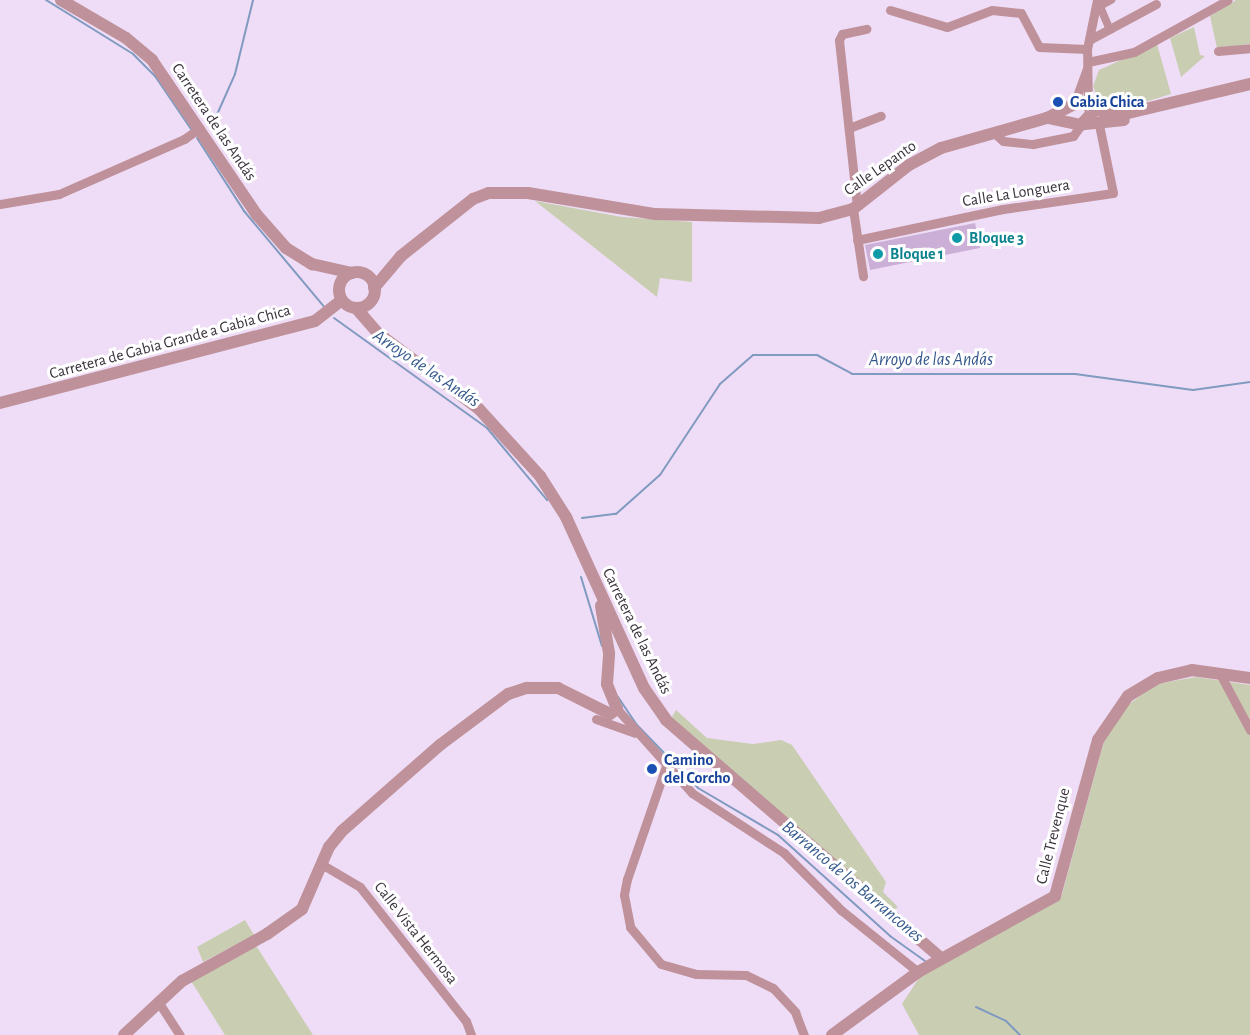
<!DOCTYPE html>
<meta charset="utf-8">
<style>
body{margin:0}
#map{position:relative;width:1250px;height:1035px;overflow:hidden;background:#efddf7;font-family:"Alegreya Sans",sans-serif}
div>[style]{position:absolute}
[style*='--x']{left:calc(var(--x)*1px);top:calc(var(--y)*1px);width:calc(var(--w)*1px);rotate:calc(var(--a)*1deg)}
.green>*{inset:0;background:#c9ceb2}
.stream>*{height:2px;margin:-1px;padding:0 1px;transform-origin:1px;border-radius:1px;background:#809ac0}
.building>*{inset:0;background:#cbafd7}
.pedestrian>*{height:8px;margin:-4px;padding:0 4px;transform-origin:4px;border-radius:4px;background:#bf929b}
.minor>*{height:9px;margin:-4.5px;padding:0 4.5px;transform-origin:4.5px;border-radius:4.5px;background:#bf929b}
.tertiary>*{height:12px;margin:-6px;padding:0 6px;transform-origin:6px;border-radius:6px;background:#bf929b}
.tertiary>.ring{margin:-6px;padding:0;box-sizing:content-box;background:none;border:12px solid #bf929b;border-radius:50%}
.dots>*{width:16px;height:16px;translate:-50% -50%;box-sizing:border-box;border:3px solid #fff;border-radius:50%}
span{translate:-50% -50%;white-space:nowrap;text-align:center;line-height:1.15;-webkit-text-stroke:6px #fff;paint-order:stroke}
.transit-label{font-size:16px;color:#164399;font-weight:700}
.left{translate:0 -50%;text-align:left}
.street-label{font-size:16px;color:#3a333d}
.culture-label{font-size:16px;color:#0d838f;font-weight:700}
.water-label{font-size:18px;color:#34588c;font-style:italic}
</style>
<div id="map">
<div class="green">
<div style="clip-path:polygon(1236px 0,1250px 0,1250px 44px,1217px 48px,1210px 16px)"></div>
<div style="clip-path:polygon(1194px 27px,1200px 55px,1205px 56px,1181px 77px,1170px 38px)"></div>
<div style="clip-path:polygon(1157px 44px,1171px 94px,1120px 110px,1100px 105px,1093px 86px,1099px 70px)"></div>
<div style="clip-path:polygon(535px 201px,622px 217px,692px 222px,692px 282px,660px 278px,657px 297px)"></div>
<div style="clip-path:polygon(1196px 677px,1250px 685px,1250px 1035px,919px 1035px,902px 1004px,919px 978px,1061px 898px,1105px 737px,1128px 705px,1156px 684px)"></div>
<div style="clip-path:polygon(676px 710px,707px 738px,753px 744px,781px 740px,792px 745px,886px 882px,883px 892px,898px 907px,894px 910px,686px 733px,672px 717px)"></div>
<div style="clip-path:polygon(245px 920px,254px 935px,203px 962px,197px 947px)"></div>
<div style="clip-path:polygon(255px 944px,313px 1035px,225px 1035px,191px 981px)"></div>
</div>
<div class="stream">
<div style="--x:46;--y:0;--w:102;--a:31.8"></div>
<div style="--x:133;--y:54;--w:31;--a:45"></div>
<div style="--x:155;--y:76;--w:64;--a:55.8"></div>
<div style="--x:211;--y:128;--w:59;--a:-66"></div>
<div style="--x:235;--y:74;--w:76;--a:-76.3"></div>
<div style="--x:197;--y:138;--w:87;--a:57.2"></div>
<div style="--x:244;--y:211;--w:126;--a:50.1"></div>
<div style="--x:334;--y:318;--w:188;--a:35.7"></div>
<div style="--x:487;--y:428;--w:94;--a:50.2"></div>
<div style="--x:582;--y:518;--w:34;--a:-7"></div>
<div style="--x:616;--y:514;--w:59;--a:-41.6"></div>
<div style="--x:660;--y:475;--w:109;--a:-56.6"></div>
<div style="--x:720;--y:384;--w:44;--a:-41.3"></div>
<div style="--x:753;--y:355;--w:64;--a:0"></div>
<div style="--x:817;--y:355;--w:40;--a:28"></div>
<div style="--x:852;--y:374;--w:223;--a:0"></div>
<div style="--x:1075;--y:374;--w:119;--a:7.7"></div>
<div style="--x:1193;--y:390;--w:58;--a:-8"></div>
<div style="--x:581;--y:577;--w:72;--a:73.1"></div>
<div style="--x:618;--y:697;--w:32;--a:56"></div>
<div style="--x:636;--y:724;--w:89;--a:45.9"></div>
<div style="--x:698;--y:788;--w:93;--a:30.4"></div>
<div style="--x:778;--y:835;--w:151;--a:42"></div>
<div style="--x:890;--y:936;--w:43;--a:35.5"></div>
<div style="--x:976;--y:1007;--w:33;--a:25"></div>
<div style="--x:1006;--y:1021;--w:20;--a:45"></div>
</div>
<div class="building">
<div style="clip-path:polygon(975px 223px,980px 248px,870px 270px,865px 245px)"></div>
</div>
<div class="pedestrian">
<div style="--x:1110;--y:30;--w:26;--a:-113"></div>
<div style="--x:1100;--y:6;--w:13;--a:-29"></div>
</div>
<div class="minor">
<div style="--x:890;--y:10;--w:59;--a:16.6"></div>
<div style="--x:947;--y:27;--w:48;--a:-20.7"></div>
<div style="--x:992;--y:10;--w:29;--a:6"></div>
<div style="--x:1021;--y:13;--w:38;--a:62"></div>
<div style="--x:1039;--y:47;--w:48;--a:2.4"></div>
<div style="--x:1089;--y:40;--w:76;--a:-28.2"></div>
<div style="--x:1218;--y:51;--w:32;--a:-5"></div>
<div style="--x:1088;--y:62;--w:47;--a:-12.3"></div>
<div style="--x:1134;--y:52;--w:107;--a:-29"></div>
<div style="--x:1074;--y:104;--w:38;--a:-70"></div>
<div style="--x:1088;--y:104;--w:55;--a:-91"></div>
<div style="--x:1087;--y:49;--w:50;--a:-78.5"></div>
<div style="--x:849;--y:128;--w:34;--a:-21"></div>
<div style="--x:993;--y:132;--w:13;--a:42"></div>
<div style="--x:1003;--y:141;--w:30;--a:6"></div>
<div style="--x:1033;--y:144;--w:41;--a:-11.3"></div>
<div style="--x:1073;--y:136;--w:14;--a:-54"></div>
<div style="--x:0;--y:204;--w:60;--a:-9.6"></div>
<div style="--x:59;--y:194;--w:137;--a:-23.7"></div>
<div style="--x:184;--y:139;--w:19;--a:-35"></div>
<div style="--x:857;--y:206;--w:167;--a:-96.2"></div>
<div style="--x:839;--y:40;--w:7;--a:-63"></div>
<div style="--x:842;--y:34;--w:25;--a:-12"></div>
<div style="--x:853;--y:209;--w:68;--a:81.5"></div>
<div style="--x:857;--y:240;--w:149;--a:-12"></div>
<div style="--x:1003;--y:209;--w:111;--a:-8.3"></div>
<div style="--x:1113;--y:193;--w:69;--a:-101.6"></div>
<div style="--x:1219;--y:672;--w:66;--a:61.9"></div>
<div style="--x:617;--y:709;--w:113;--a:48.2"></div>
<div style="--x:692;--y:793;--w:110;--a:33.1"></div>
<div style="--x:784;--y:853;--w:81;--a:45"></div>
<div style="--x:841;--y:910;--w:99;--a:38.8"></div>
<div style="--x:596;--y:719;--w:41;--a:19.7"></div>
<div style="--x:666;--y:766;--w:120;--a:109"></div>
<div style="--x:627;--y:879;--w:16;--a:101"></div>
<div style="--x:624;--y:895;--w:33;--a:79"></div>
<div style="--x:630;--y:927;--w:48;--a:50"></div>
<div style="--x:661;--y:964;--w:36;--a:16"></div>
<div style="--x:696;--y:974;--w:50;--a:1.1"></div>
<div style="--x:746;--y:975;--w:30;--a:26"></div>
<div style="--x:773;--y:988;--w:33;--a:47"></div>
<div style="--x:795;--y:1012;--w:25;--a:69"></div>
<div style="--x:323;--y:865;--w:43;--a:30.7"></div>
<div style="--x:360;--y:887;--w:171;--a:51.7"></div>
<div style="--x:466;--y:1021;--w:15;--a:70"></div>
<div style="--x:159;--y:1003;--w:38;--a:57"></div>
</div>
<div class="tertiary">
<div style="--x:61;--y:0;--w:75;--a:30.3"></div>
<div style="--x:126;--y:38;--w:34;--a:40"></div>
<div style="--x:152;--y:60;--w:187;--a:55.9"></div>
<div style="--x:257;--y:215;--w:44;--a:48.7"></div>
<div style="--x:286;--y:248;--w:31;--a:32"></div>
<div style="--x:312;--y:264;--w:41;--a:12.7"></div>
<div style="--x:1092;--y:109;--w:29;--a:12"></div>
<div style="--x:1120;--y:115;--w:134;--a:-13.4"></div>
<div style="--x:1085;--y:124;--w:39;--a:-6"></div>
<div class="ring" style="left:339px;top:272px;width:24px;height:24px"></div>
<div style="--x:374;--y:288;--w:42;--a:-49.8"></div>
<div style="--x:401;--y:256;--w:92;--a:-38.4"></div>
<div style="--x:473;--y:199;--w:17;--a:-21"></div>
<div style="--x:489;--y:193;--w:39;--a:0"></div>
<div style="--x:528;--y:193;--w:129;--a:9.4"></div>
<div style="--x:655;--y:214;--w:164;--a:1.4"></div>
<div style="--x:819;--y:218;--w:35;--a:-15"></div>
<div style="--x:853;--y:209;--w:71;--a:-38.2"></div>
<div style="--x:909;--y:165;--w:36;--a:-28"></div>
<div style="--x:941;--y:148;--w:110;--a:-15.8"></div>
<div style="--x:1047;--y:118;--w:35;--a:-27"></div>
<div style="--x:1078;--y:102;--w:10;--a:11"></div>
<div style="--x:1088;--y:104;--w:10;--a:66"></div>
<div style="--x:1092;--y:113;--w:16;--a:133"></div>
<div style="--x:1081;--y:125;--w:35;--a:-168"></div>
<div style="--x:356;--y:308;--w:35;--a:49"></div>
<div style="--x:379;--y:334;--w:125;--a:36.9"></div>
<div style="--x:479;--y:409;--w:91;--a:47.7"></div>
<div style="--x:540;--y:476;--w:49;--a:57.6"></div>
<div style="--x:566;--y:517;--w:188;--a:65.5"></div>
<div style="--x:644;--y:688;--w:39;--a:55"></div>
<div style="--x:666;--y:720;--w:364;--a:40.9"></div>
<div style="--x:0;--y:403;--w:325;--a:-14.6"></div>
<div style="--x:315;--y:321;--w:34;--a:-38"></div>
<div style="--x:124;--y:1035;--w:79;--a:-43"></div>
<div style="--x:182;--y:981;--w:97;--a:-28.9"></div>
<div style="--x:267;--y:934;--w:43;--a:-35.5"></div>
<div style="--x:302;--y:909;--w:68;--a:-66.5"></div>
<div style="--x:329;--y:847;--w:21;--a:-51"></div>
<div style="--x:342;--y:831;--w:130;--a:-41.3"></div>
<div style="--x:440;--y:745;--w:85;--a:-36.9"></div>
<div style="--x:508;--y:694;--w:20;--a:-18"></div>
<div style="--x:527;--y:688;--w:31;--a:0"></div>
<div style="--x:558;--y:688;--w:58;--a:26.6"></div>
<div style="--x:610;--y:714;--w:9;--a:-36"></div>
<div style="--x:617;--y:709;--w:27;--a:-112"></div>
<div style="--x:607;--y:684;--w:31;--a:-86"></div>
<div style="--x:609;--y:653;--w:48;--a:-99.7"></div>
<div style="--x:832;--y:1035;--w:107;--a:-36.2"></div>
<div style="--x:918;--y:972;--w:157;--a:-29"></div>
<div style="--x:1055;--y:896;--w:162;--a:-74.6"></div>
<div style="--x:1098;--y:740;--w:53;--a:-55.7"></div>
<div style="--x:1128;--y:696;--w:35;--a:-31"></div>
<div style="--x:1158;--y:678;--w:35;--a:-13"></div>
<div style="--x:1192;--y:670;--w:59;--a:7.9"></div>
</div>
<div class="dots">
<div style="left:1058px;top:102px;background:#1a4fb4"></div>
<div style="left:957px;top:238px;background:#0f9aa8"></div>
<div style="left:878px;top:254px;background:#0f9aa8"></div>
<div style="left:652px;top:769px;background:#1a4fb4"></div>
</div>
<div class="transit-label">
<span class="left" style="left:1070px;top:102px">Gabia Chica</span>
<span class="left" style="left:664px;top:769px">Camino<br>del Corcho</span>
</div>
<div class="street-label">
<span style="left:214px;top:122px;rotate:56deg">Carretera de las Andás</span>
<span style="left:880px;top:168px;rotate:-35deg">Calle Lepanto</span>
<span style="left:1016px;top:193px;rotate:-9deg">Calle La Longuera</span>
<span style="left:170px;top:342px;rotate:-15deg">Carretera de Gabia Grande a Gabia Chica</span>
<span style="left:637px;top:631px;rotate:64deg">Carretera de las Andás</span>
<span style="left:1053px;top:836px;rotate:-76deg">Calle Trevenque</span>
<span style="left:416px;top:933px;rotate:52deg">Calle Vista Hermosa</span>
</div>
<div class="culture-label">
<span class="left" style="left:969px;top:238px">Bloque 3</span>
<span class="left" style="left:890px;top:254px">Bloque 1</span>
</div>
<div class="water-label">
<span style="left:931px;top:360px">Arroyo de las Andás</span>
<span style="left:426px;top:369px;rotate:34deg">Arroyo de las Andás</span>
<span style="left:852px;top:882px;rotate:40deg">Barranco de los Barrancones</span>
</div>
</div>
